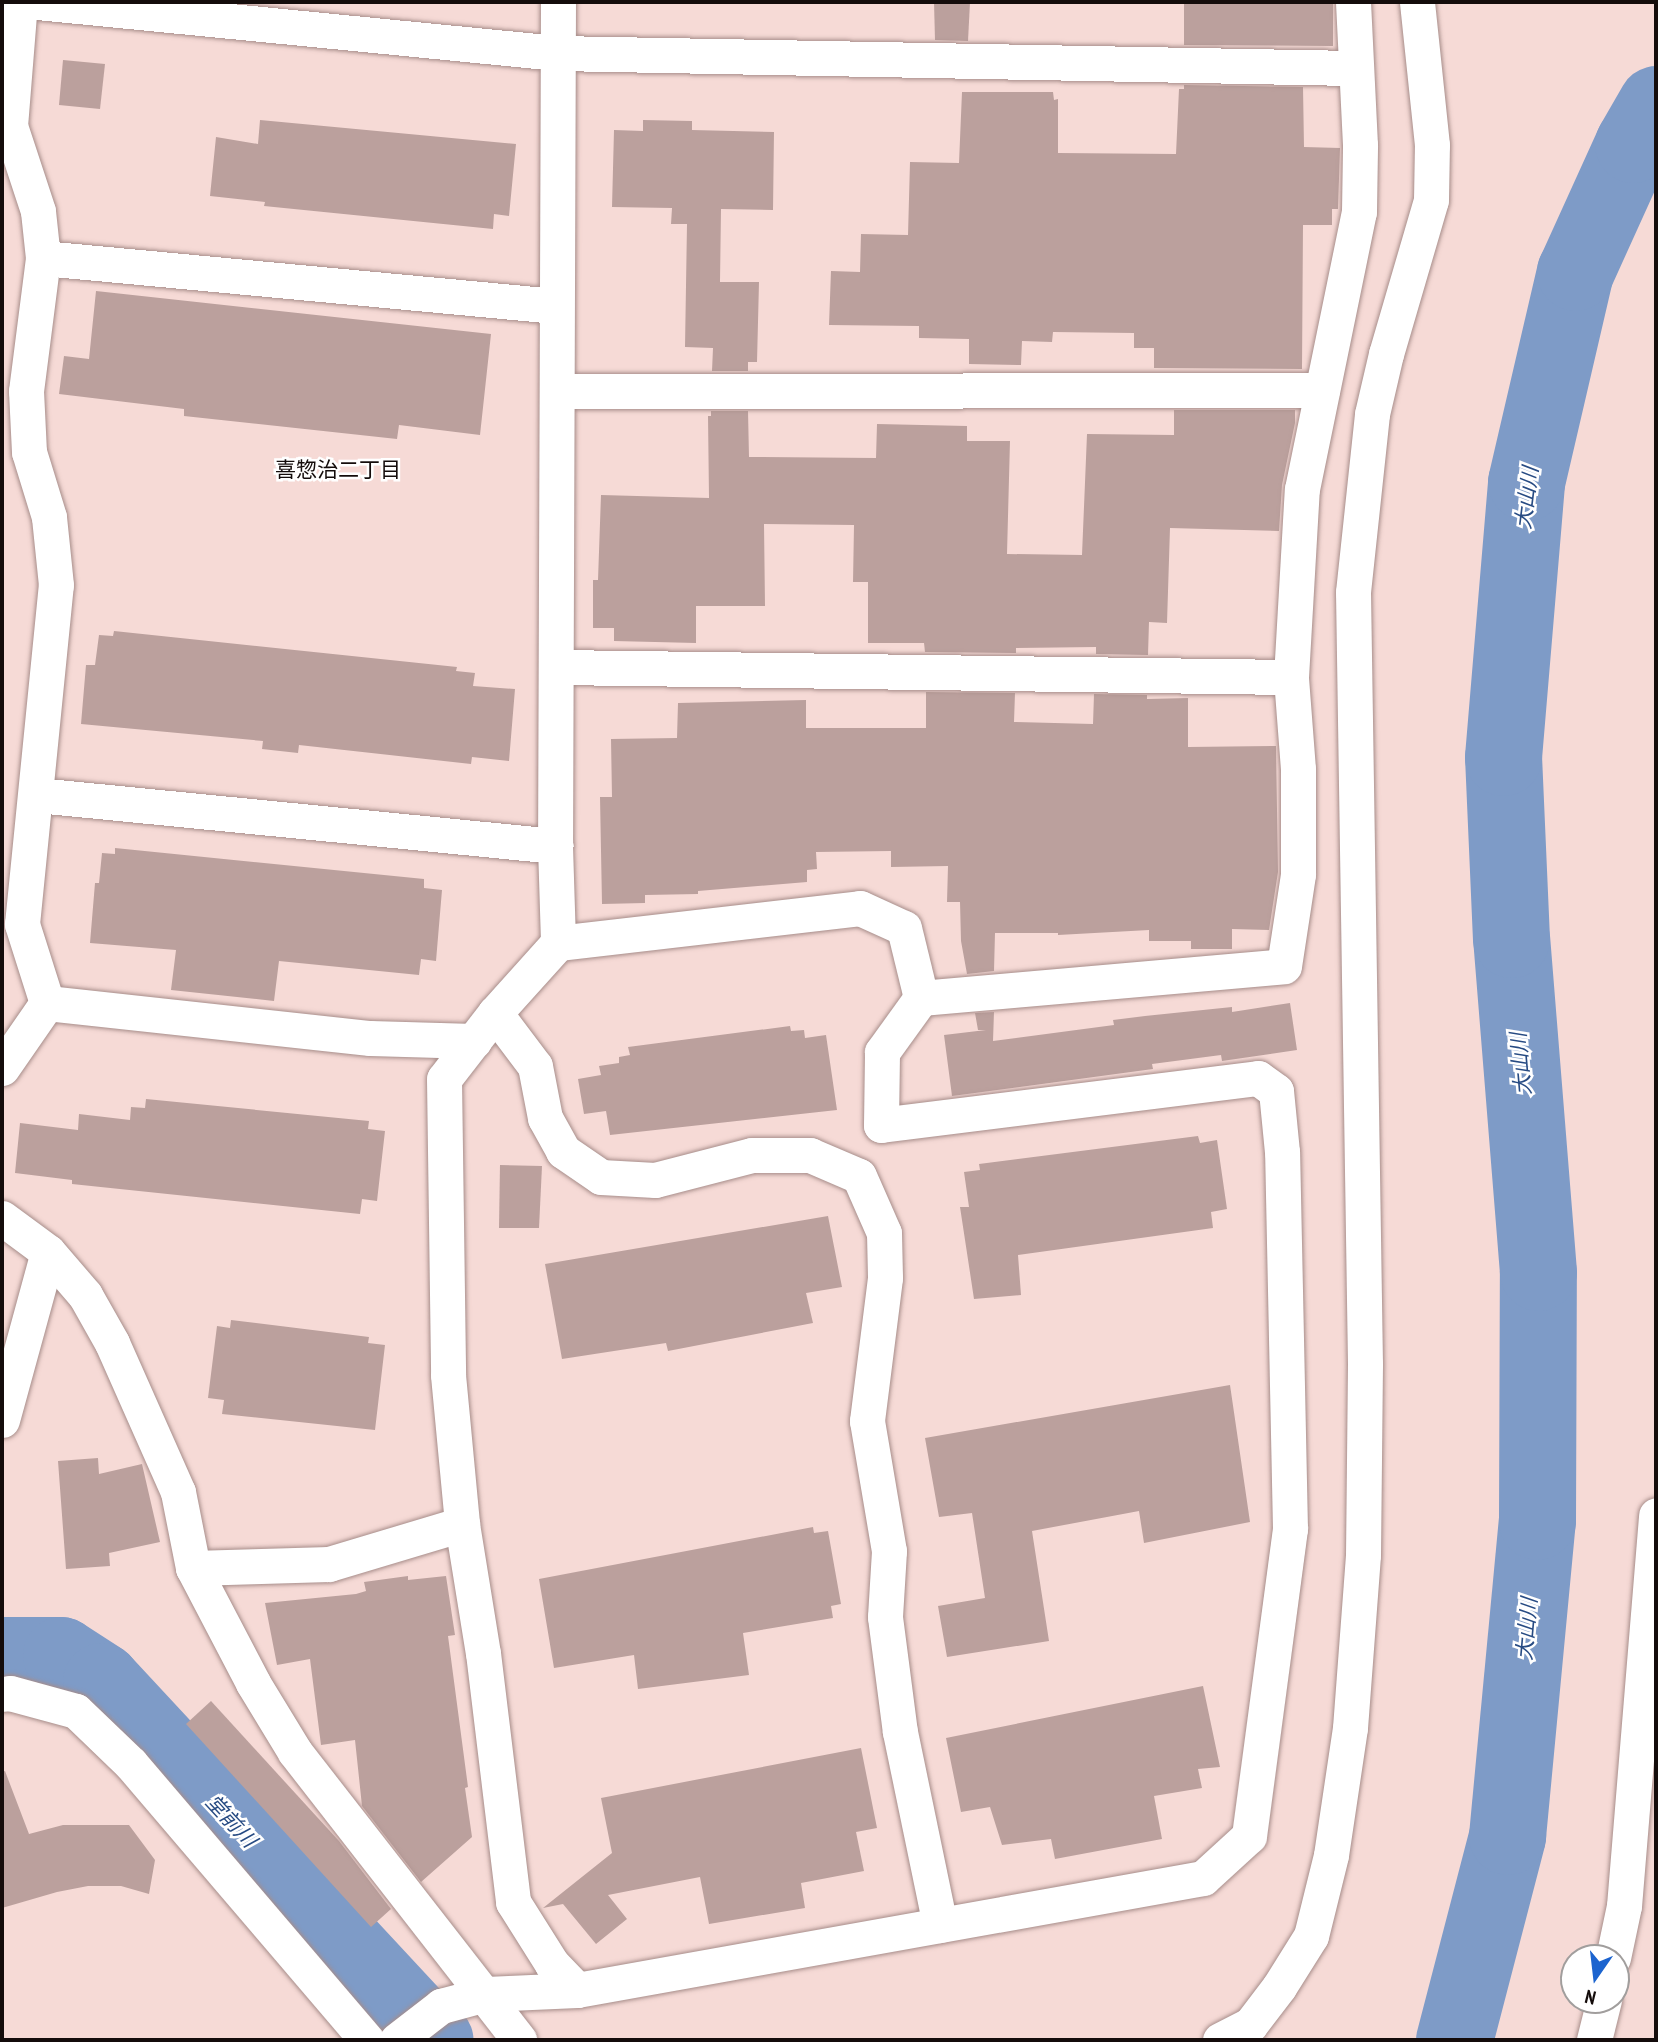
<!DOCTYPE html>
<meta charset="utf-8">
<style>
body{margin:0}
#map{position:relative;width:1658px;height:2042px;overflow:hidden;background:#f6dad6;font-family:"PT Sans Narrow","Noto Sans JP",sans-serif}
div>[style]{position:absolute}
[style*='--x']{left:calc(var(--x)*1px);top:calc(var(--y)*1px);width:calc(var(--w)*1px);rotate:calc(var(--a)*1deg)}
.river>*{height:77px;margin:-38.5px;padding:0 38.5px;transform-origin:38.5px;border-radius:38.5px;background:#7e9bc7}
.building>*{inset:0;background:#bba09d}
.roads{filter:drop-shadow(0 0 2px #a78d8a) drop-shadow(0 0 2px #a78d8a)}
.street>*{height:35px;margin:-17.5px;padding:0 17.5px;transform-origin:17.5px;border-radius:17.5px;background:#fff}
span{translate:-50% -50%;white-space:nowrap;text-align:center;line-height:1.15;-webkit-text-stroke:5px #fff;paint-order:stroke}
.neighbourhood-label{font-size:21px;color:#140c0b}
.water-label{font-size:21px;color:#274b83;font-style:italic}
.frame{position:absolute;inset:0;border:4px solid #140c0b;pointer-events:none}
.north{position:absolute;left:1560px;top:1944px;width:70px;height:70px;box-sizing:border-box;background:#fff;border:2px solid #a19e9d;border-radius:50%;rotate:194deg;font-size:19px;font-weight:700;line-height:28px;text-align:center;color:#140c0b}
.north::after{content:'';display:block;margin:auto;width:24px;height:32px;background:#1c64cf;clip-path:polygon(50% 0,100% 100%,50% 72%,0 100%)}
</style>
<div id="map">
<div class="river">
<div style="--x:2;--y:1655;--w:59;--a:0"></div>
<div style="--x:61;--y:1655;--w:48;--a:33"></div>
<div style="--x:101;--y:1681;--w:490;--a:47.1"></div>
<div style="--x:1454;--y:2040;--w:211;--a:-75.4"></div>
<div style="--x:1507;--y:1836;--w:316;--a:-84.6"></div>
<div style="--x:1537;--y:1521;--w:249;--a:-89.8"></div>
<div style="--x:1538;--y:1272;--w:334;--a:-94.6"></div>
<div style="--x:1511;--y:939;--w:182;--a:-92.5"></div>
<div style="--x:1503;--y:757;--w:276;--a:-85.2"></div>
<div style="--x:1526;--y:482;--w:216;--a:-76.9"></div>
<div style="--x:1575;--y:272;--w:141;--a:-65.6"></div>
<div style="--x:1633;--y:144;--w:46;--a:-60.1"></div>
</div>
<div class="building">
<div style="clip-path:polygon(934px 2px,970px 2px,968px 41px,935px 40px)"></div>
<div style="clip-path:polygon(1184px 2px,1333px 2px,1333px 46px,1184px 45px)"></div>
<div style="clip-path:polygon(63px 60px,105px 64px,100px 109px,59px 105px)"></div>
<div style="clip-path:polygon(1184px 85px,1303px 87px,1304px 147px,1340px 148px,1338px 209px,1332px 209px,1332px 225px,1303px 225px,1302px 369px,1154px 368px,1154px 348px,1134px 348px,1134px 333px,1053px 332px,1052px 342px,1022px 341px,1021px 365px,969px 364px,969px 339px,919px 338px,919px 326px,829px 325px,831px 271px,860px 272px,861px 234px,908px 235px,910px 162px,959px 163px,962px 92px,1053px 92px,1054px 100px,1058px 99px,1058px 153px,1176px 154px,1179px 89px,1184px 89px)"></div>
<div style="clip-path:polygon(260px 120px,516px 144px,509px 216px,494px 214px,493px 229px,264px 206px,265px 202px,210px 196px,216px 137px,258px 144px)"></div>
<div style="clip-path:polygon(643px 120px,692px 121px,692px 130px,774px 132px,773px 210px,721px 209px,720px 282px,759px 282px,757px 362px,748px 362px,748px 371px,712px 371px,713px 348px,685px 347px,687px 224px,671px 224px,672px 208px,612px 207px,614px 130px,643px 131px)"></div>
<div style="clip-path:polygon(96px 291px,491px 334px,480px 435px,399px 425px,397px 439px,184px 416px,184px 409px,59px 394px,64px 356px,89px 359px)"></div>
<div style="clip-path:polygon(1174px 410px,1295px 410px,1295px 423px,1282px 485px,1279px 531px,1170px 528px,1167px 623px,1149px 622px,1148px 655px,1096px 654px,1096px 647px,1016px 648px,1016px 653px,925px 652px,924px 643px,868px 643px,868px 582px,853px 582px,854px 525px,764px 524px,765px 606px,696px 606px,696px 643px,614px 641px,614px 628px,593px 628px,593px 580px,598px 580px,601px 495px,709px 498px,708px 416px,711px 416px,711px 411px,748px 411px,749px 457px,876px 458px,877px 424px,967px 426px,967px 441px,1010px 441px,1007px 554px,1082px 555px,1087px 434px,1174px 435px)"></div>
<div style="clip-path:polygon(114px 631px,457px 667px,456px 671px,475px 673px,473px 686px,515px 689px,509px 761px,472px 757px,471px 764px,299px 745px,298px 753px,262px 749px,263px 741px,81px 724px,86px 665px,95px 665px,99px 635px,113px 636px)"></div>
<div style="clip-path:polygon(926px 692px,1015px 693px,1014px 722px,1093px 724px,1094px 694px,1147px 695px,1147px 699px,1188px 698px,1188px 747px,1276px 746px,1278px 872px,1269px 930px,1232px 929px,1232px 949px,1191px 949px,1191px 941px,1149px 941px,1149px 930px,1058px 935px,1058px 933px,995px 933px,994px 971px,967px 974px,961px 941px,960px 902px,947px 902px,948px 866px,891px 867px,891px 851px,816px 852px,817px 869px,807px 870px,807px 882px,698px 891px,698px 894px,645px 895px,645px 903px,602px 904px,600px 797px,612px 797px,611px 739px,677px 738px,678px 703px,806px 700px,806px 728px,926px 728px)"></div>
<div style="clip-path:polygon(115px 848px,424px 879px,424px 888px,442px 890px,436px 961px,421px 959px,419px 975px,279px 961px,274px 1001px,171px 990px,176px 950px,90px 943px,95px 883px,99px 883px,102px 853px,115px 854px)"></div>
<div style="clip-path:polygon(1290px 1003px,1297px 1050px,1222px 1061px,1221px 1055px,1152px 1064px,1153px 1069px,952px 1096px,944px 1035px,986px 1030px,978px 1030px,975px 1013px,994px 1012px,993px 1041px,1114px 1025px,1113px 1020px,1145px 1016px,1232px 1007px,1232px 1012px)"></div>
<div style="clip-path:polygon(790px 1026px,791px 1031px,804px 1030px,805px 1038px,826px 1035px,837px 1110px,610px 1135px,606px 1111px,584px 1114px,578px 1079px,601px 1075px,599px 1066px,619px 1063px,619px 1057px,630px 1055px,628px 1047px)"></div>
<div style="clip-path:polygon(146px 1099px,369px 1121px,368px 1129px,385px 1131px,377px 1201px,362px 1199px,360px 1214px,72px 1184px,72px 1180px,15px 1173px,20px 1123px,78px 1130px,79px 1114px,130px 1120px,131px 1107px,145px 1108px)"></div>
<div style="clip-path:polygon(1198px 1136px,1200px 1143px,1217px 1140px,1227px 1209px,1211px 1212px,1213px 1228px,1018px 1255px,1021px 1295px,974px 1299px,960px 1207px,969px 1207px,964px 1172px,980px 1170px,979px 1164px)"></div>
<div style="clip-path:polygon(500px 1165px,542px 1166px,539px 1228px,499px 1228px)"></div>
<div style="clip-path:polygon(828px 1216px,842px 1287px,806px 1293px,813px 1323px,668px 1351px,666px 1343px,562px 1359px,545px 1264px)"></div>
<div style="clip-path:polygon(231px 1320px,369px 1337px,368px 1343px,385px 1345px,375px 1430px,222px 1414px,224px 1400px,208px 1398px,217px 1326px,230px 1328px)"></div>
<div style="clip-path:polygon(1230px 1385px,1250px 1522px,1144px 1543px,1139px 1511px,1032px 1531px,1049px 1641px,947px 1657px,938px 1606px,985px 1598px,972px 1513px,939px 1517px,925px 1438px)"></div>
<div style="clip-path:polygon(98px 1458px,99px 1474px,142px 1464px,160px 1542px,109px 1553px,110px 1566px,66px 1569px,58px 1461px)"></div>
<div style="clip-path:polygon(813px 1527px,814px 1533px,828px 1531px,841px 1604px,831px 1606px,833px 1618px,743px 1633px,749px 1675px,638px 1689px,634px 1655px,554px 1668px,539px 1579px)"></div>
<div style="clip-path:polygon(408px 1576px,408px 1580px,446px 1576px,455px 1635px,448px 1636px,468px 1787px,465px 1788px,472px 1837px,421px 1882px,362px 1806px,355px 1740px,321px 1745px,310px 1659px,277px 1665px,265px 1603px,356px 1594px,366px 1591px,364px 1582px)"></div>
<div style="clip-path:polygon(1203px 1686px,1220px 1767px,1198px 1769px,1202px 1788px,1154px 1796px,1162px 1839px,1055px 1859px,1051px 1839px,1002px 1845px,990px 1807px,961px 1812px,946px 1738px)"></div>
<div style="clip-path:polygon(211px 1701px,339px 1841px,391px 1909px,371px 1927px,186px 1724px)"></div>
<div style="clip-path:polygon(861px 1748px,877px 1828px,856px 1832px,864px 1871px,801px 1883px,805px 1908px,709px 1924px,700px 1877px,608px 1895px,627px 1919px,596px 1944px,563px 1904px,543px 1908px,612px 1853px,601px 1798px)"></div>
<div style="clip-path:polygon(5px 1771px,29px 1834px,63px 1825px,129px 1825px,155px 1860px,149px 1894px,121px 1886px,88px 1886px,57px 1892px,2px 1908px,2px 1772px)"></div>
</div>
<div class="roads">
<div class="street">
<div style="--x:37;--y:2;--w:522;--a:5.6"></div>
<div style="--x:557;--y:53;--w:798;--a:1.08"></div>
<div style="--x:558;--y:2;--w:844;--a:90.2"></div>
<div style="--x:555;--y:846;--w:97;--a:88.2"></div>
<div style="--x:558;--y:943;--w:94;--a:132"></div>
<div style="--x:495;--y:1013;--w:83;--a:127.7"></div>
<div style="--x:444;--y:1079;--w:296;--a:89.2"></div>
<div style="--x:448;--y:1375;--w:150;--a:84.6"></div>
<div style="--x:462;--y:1524;--w:131;--a:80.8"></div>
<div style="--x:483;--y:1653;--w:251;--a:83.1"></div>
<div style="--x:513;--y:1902;--w:73;--a:57.8"></div>
<div style="--x:552;--y:1964;--w:36;--a:46"></div>
<div style="--x:577;--y:1990;--w:636;--a:-10.14"></div>
<div style="--x:1203;--y:1878;--w:62;--a:-42.4"></div>
<div style="--x:1249;--y:1836;--w:310;--a:-82.4"></div>
<div style="--x:1290;--y:1529;--w:377;--a:-91.2"></div>
<div style="--x:1282;--y:1152;--w:61;--a:-95.6"></div>
<div style="--x:1276;--y:1091;--w:22;--a:-144"></div>
<div style="--x:1258;--y:1078;--w:380;--a:172.9"></div>
<div style="--x:881;--y:1125;--w:73;--a:-89.2"></div>
<div style="--x:882;--y:1052;--w:67;--a:-54.2"></div>
<div style="--x:921;--y:998;--w:364;--a:-5"></div>
<div style="--x:1284;--y:966;--w:93;--a:-81.3"></div>
<div style="--x:1298;--y:874;--w:105;--a:-90"></div>
<div style="--x:1298;--y:769;--w:92;--a:-94.4"></div>
<div style="--x:1291;--y:677;--w:188;--a:-86.7"></div>
<div style="--x:1302;--y:489;--w:283;--a:-78.4"></div>
<div style="--x:1359;--y:212;--w:67;--a:-89.1"></div>
<div style="--x:1360;--y:145;--w:143;--a:-92.8"></div>
<div style="--x:43;--y:258;--w:515;--a:5.35"></div>
<div style="--x:558;--y:391;--w:764;--a:-0.07"></div>
<div style="--x:556;--y:667;--w:735;--a:0.78"></div>
<div style="--x:37;--y:795;--w:521;--a:5.62"></div>
<div style="--x:558;--y:943;--w:304;--a:-6.6"></div>
<div style="--x:860;--y:908;--w:48;--a:24.4"></div>
<div style="--x:904;--y:928;--w:72;--a:76.3"></div>
<div style="--x:47;--y:1003;--w:325;--a:6.2"></div>
<div style="--x:370;--y:1038;--w:104;--a:1.7"></div>
<div style="--x:495;--y:1013;--w:66;--a:53"></div>
<div style="--x:535;--y:1066;--w:53;--a:79.1"></div>
<div style="--x:545;--y:1118;--w:38;--a:61"></div>
<div style="--x:563;--y:1151;--w:46;--a:34.4"></div>
<div style="--x:601;--y:1177;--w:54;--a:3.2"></div>
<div style="--x:655;--y:1180;--w:100;--a:-14.5"></div>
<div style="--x:752;--y:1155;--w:58;--a:0"></div>
<div style="--x:810;--y:1155;--w:53;--a:23.2"></div>
<div style="--x:859;--y:1176;--w:62;--a:66.3"></div>
<div style="--x:884;--y:1233;--w:45;--a:88.7"></div>
<div style="--x:885;--y:1278;--w:144;--a:97.2"></div>
<div style="--x:867;--y:1421;--w:132;--a:80.4"></div>
<div style="--x:889;--y:1551;--w:66;--a:93.5"></div>
<div style="--x:885;--y:1617;--w:116;--a:82.6"></div>
<div style="--x:900;--y:1732;--w:197;--a:78.3"></div>
<div style="--x:2;--y:1068;--w:79;--a:-55.3"></div>
<div style="--x:47;--y:1003;--w:83;--a:-107.6"></div>
<div style="--x:22;--y:924;--w:341;--a:-84.3"></div>
<div style="--x:56;--y:585;--w:68;--a:-95.9"></div>
<div style="--x:49;--y:517;--w:68;--a:-107.1"></div>
<div style="--x:29;--y:452;--w:61;--a:-92.8"></div>
<div style="--x:26;--y:391;--w:134;--a:-82.7"></div>
<div style="--x:43;--y:258;--w:47;--a:-96.1"></div>
<div style="--x:38;--y:211;--w:89;--a:-108.2"></div>
<div style="--x:10;--y:126;--w:124;--a:-85.4"></div>
<div style="--x:2;--y:1218;--w:57;--a:36.5"></div>
<div style="--x:48;--y:1252;--w:57;--a:49.3"></div>
<div style="--x:85;--y:1295;--w:55;--a:60.6"></div>
<div style="--x:112;--y:1343;--w:163;--a:66.1"></div>
<div style="--x:178;--y:1492;--w:77;--a:78.8"></div>
<div style="--x:193;--y:1568;--w:130;--a:62.4"></div>
<div style="--x:253;--y:1683;--w:81;--a:58.7"></div>
<div style="--x:295;--y:1752;--w:365;--a:52.1"></div>
<div style="--x:2;--y:1420;--w:174;--a:-74.7"></div>
<div style="--x:193;--y:1568;--w:136;--a:-1.7"></div>
<div style="--x:329;--y:1564;--w:139;--a:-16.7"></div>
<div style="--x:2;--y:1694;--w:8;--a:-7"></div>
<div style="--x:10;--y:1693;--w:68;--a:15.3"></div>
<div style="--x:76;--y:1711;--w:76;--a:43.9"></div>
<div style="--x:131;--y:1764;--w:363;--a:49.5"></div>
<div style="--x:1613;--y:1958;--w:53;--a:-78.1"></div>
<div style="--x:1624;--y:1906;--w:392;--a:-85.3"></div>
<div style="--x:397;--y:2040;--w:56;--a:-37.7"></div>
<div style="--x:441;--y:2006;--w:47;--a:-14.9"></div>
<div style="--x:486;--y:1994;--w:91;--a:-2.5"></div>
<div style="--x:1220;--y:2040;--w:34;--a:-27"></div>
<div style="--x:1250;--y:2025;--w:48;--a:-52.7"></div>
<div style="--x:1279;--y:1987;--w:60;--a:-57.9"></div>
<div style="--x:1311;--y:1936;--w:83;--a:-76.1"></div>
<div style="--x:1331;--y:1855;--w:128;--a:-81.5"></div>
<div style="--x:1350;--y:1728;--w:173;--a:-85.7"></div>
<div style="--x:1363;--y:1555;--w:191;--a:-89.4"></div>
<div style="--x:1365;--y:1364;--w:772;--a:-90.89"></div>
<div style="--x:1353;--y:592;--w:179;--a:-83.9"></div>
<div style="--x:1372;--y:414;--w:62;--a:-76.9"></div>
<div style="--x:1386;--y:354;--w:160;--a:-73.7"></div>
<div style="--x:1431;--y:200;--w:55;--a:-89"></div>
<div style="--x:1432;--y:145;--w:144;--a:-96"></div>
<div style="--x:1594;--y:2040;--w:41;--a:-76"></div>
</div>
</div>
<div class="neighbourhood-label">
<span style="left:338px;top:470px">喜惣治二丁目</span>
</div>
<div class="water-label">
<span style="left:1527px;top:498px;rotate:-83deg">大山川</span>
<span style="left:1521px;top:1064px;rotate:-95deg">大山川</span>
<span style="left:1527px;top:1629px;rotate:-85deg">大山川</span>
<span style="left:231px;top:1821px;rotate:47deg">堂前川</span>
</div>
<div class="frame"></div>
<div class="north">N</div>
</div>
